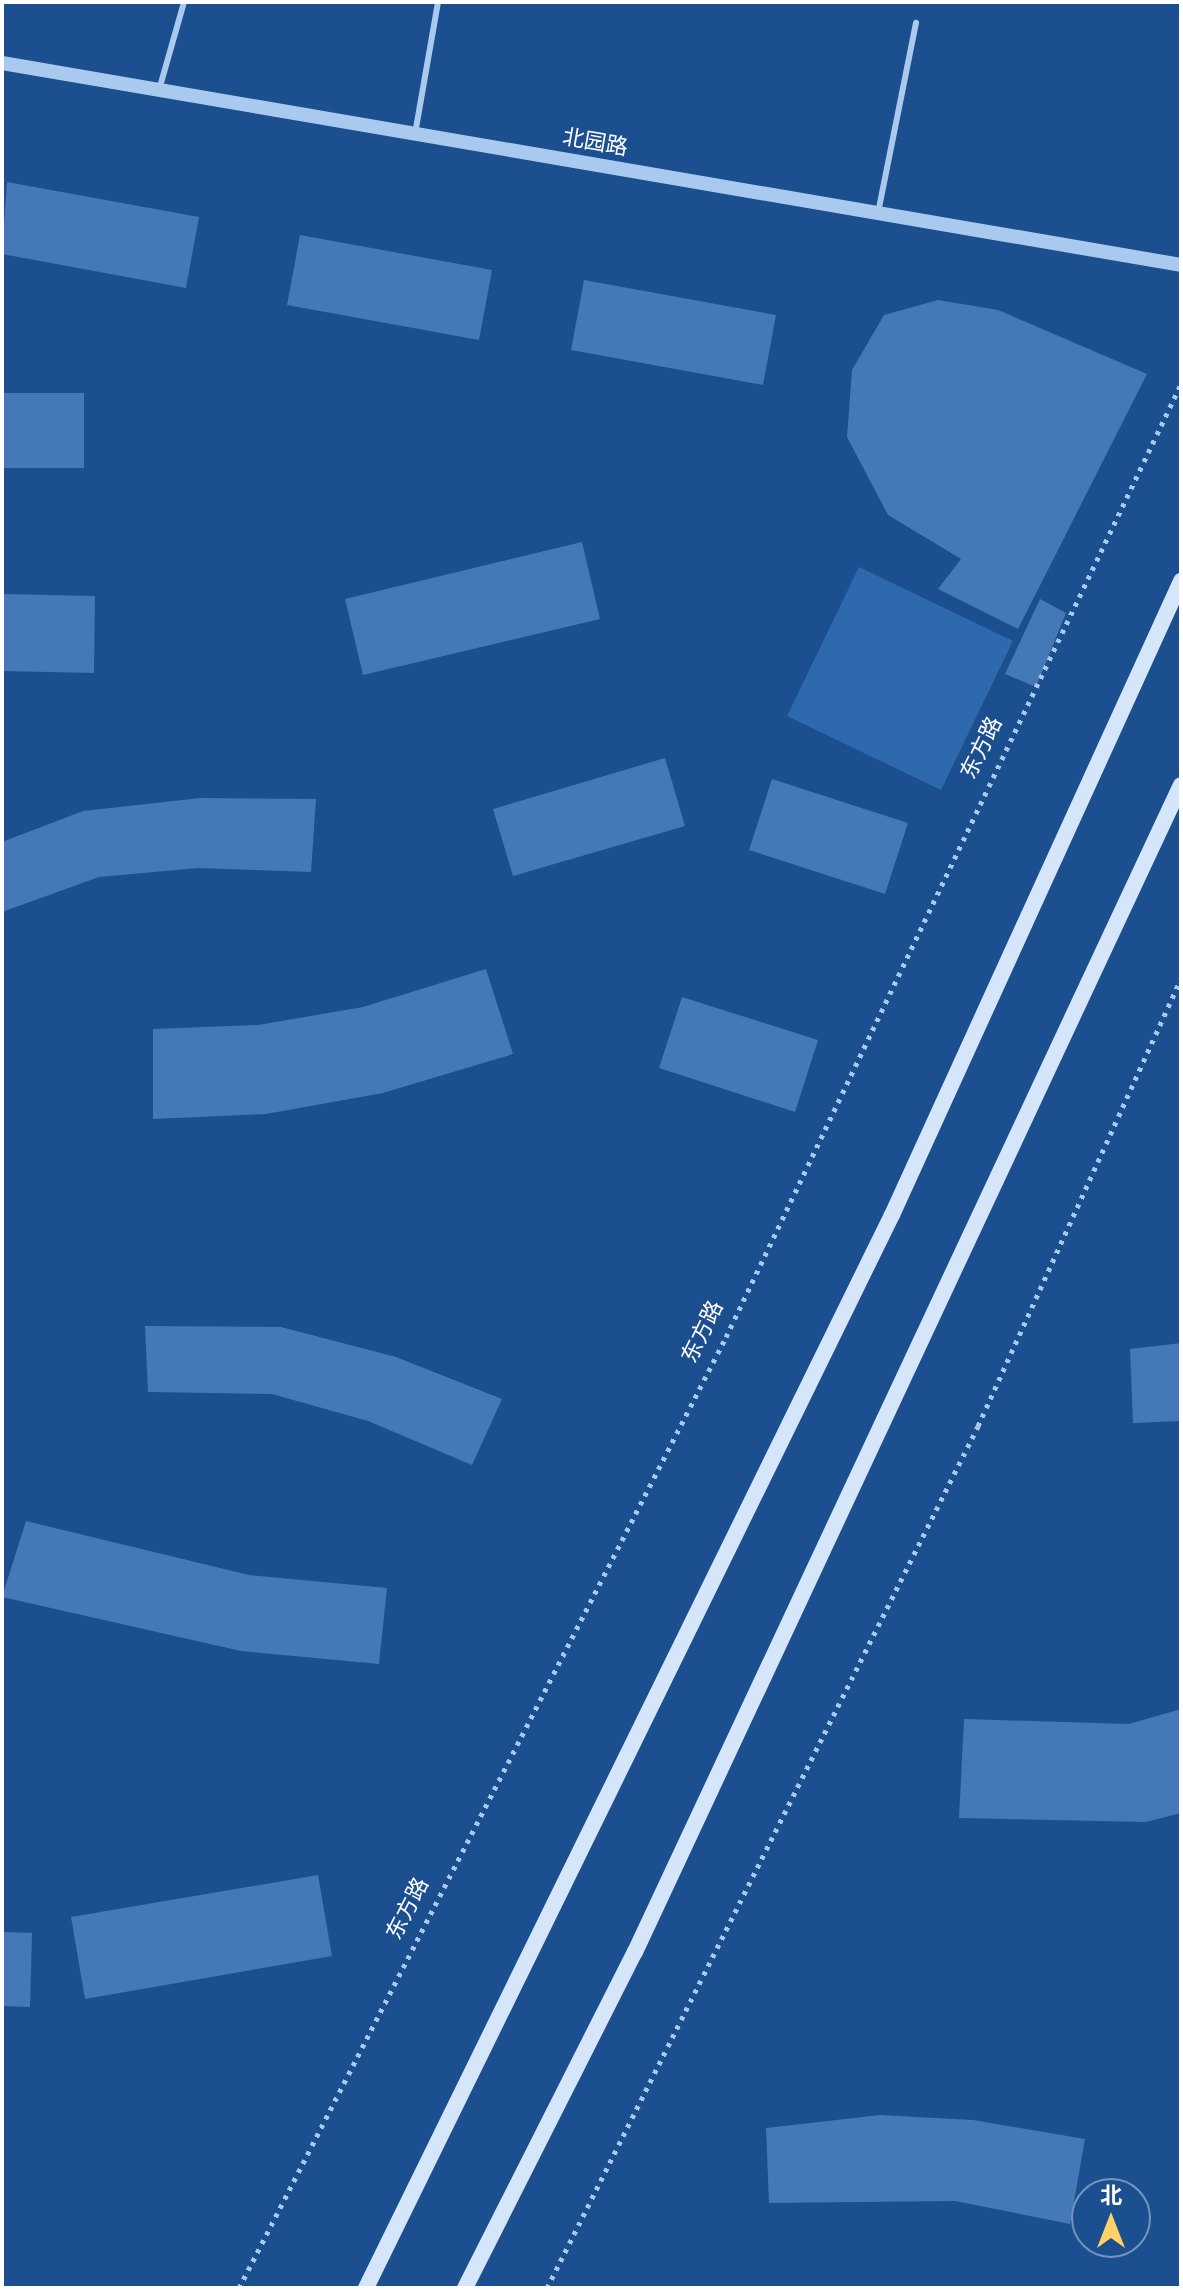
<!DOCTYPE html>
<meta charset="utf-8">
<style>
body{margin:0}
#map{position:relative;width:1183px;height:2290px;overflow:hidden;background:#1b4f8f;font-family:"Nunito Sans","Noto Sans SC",sans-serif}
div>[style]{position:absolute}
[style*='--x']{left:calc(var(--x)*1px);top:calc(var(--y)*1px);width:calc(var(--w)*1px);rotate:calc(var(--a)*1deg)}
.green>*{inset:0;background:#2e69ad}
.building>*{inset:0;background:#4478b7}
.path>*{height:5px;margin-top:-2.5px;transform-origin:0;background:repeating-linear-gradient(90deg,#a9c9ee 0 4px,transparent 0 10px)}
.service>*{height:6px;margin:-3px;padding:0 3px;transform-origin:3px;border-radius:3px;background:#a9c9ee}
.tertiary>*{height:14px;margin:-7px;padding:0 7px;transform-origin:7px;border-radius:7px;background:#a9c9ee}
.secondary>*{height:16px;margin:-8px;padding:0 8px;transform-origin:8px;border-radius:8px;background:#d6e6fa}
span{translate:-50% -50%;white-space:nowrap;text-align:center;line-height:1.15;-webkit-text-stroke:7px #1b4f8f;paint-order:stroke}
.street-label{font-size:22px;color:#fff}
.frame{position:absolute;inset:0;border:4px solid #fff;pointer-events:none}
.north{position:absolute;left:1071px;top:2178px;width:80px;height:80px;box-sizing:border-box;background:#1b4f8f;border:2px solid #7695bc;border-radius:50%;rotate:0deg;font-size:22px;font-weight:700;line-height:32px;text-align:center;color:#fff}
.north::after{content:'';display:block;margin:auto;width:28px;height:36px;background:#ffd166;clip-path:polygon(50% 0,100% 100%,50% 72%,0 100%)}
</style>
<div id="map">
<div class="green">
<div style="clip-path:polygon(859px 567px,1013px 641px,941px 790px,787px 716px)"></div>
</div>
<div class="building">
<div style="clip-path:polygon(7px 182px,199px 217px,186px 288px,2px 254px)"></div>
<div style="clip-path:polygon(300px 235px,492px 270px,479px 340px,287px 305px)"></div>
<div style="clip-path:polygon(584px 280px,776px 315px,763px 385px,571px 350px)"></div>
<div style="clip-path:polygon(938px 300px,998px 310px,1147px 374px,1018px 629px,938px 589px,961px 559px,888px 515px,847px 437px,852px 370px,884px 315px)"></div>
<div style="clip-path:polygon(2px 393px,84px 393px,84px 468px,2px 468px)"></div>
<div style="clip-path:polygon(582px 542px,600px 619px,363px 675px,345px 599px)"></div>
<div style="clip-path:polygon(2px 594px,95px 596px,94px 673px,2px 671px)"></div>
<div style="clip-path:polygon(1040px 599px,1066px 613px,1036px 687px,1005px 674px)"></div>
<div style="clip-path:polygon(665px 758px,685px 826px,513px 876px,493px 809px)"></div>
<div style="clip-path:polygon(772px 779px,908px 823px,885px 894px,749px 850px)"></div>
<div style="clip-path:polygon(201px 798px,316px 799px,311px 872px,198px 868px,99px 877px,2px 912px,2px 842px,83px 811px)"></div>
<div style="clip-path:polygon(486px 969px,513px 1054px,383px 1093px,266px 1114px,153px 1119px,153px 1029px,258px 1025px,363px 1007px)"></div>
<div style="clip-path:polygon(682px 997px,818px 1040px,795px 1112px,659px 1068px)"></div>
<div style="clip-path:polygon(145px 1326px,281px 1327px,396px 1357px,502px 1399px,472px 1465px,368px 1421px,272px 1394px,148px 1392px)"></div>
<div style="clip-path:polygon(1181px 1343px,1181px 1421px,1133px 1423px,1130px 1349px)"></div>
<div style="clip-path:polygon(26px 1521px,249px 1575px,387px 1588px,379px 1664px,241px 1651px,2px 1597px)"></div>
<div style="clip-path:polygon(1181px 1709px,1181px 1813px,1146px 1822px,959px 1818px,964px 1719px,1129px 1724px)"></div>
<div style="clip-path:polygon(318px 1875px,332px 1956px,85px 1999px,71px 1917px)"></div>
<div style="clip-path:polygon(2px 1932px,32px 1933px,30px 2007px,2px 2006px)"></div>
<div style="clip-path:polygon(880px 2115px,973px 2120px,1085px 2139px,1070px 2224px,955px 2201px,769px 2203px,766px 2128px)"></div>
</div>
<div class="path">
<div style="--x:239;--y:2288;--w:1068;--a:-62.88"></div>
<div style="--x:726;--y:1337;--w:1056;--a:-64.48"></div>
<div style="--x:547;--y:2288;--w:964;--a:-63.43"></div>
<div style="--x:978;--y:1426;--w:491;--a:-65.6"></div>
</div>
<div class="service">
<div style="--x:159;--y:90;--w:91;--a:-74.1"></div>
<div style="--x:415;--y:134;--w:134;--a:-80.1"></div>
<div style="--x:878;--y:213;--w:194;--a:-78.7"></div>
</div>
<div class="tertiary">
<div style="--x:2;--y:63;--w:1196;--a:9.72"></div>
</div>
<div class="secondary">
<div style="--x:366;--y:2288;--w:1195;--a:-63.89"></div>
<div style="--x:892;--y:1215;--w:697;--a:-65.49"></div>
<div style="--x:465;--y:2288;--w:377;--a:-63.2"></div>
<div style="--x:635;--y:1952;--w:1288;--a:-64.93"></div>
</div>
<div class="street-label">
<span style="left:595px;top:143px;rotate:10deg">北园路</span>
<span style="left:982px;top:748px;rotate:-64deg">东方路</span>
<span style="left:703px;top:1332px;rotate:-64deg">东方路</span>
<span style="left:408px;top:1909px;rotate:-63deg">东方路</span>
</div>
<div class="frame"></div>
<div class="north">北</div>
</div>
